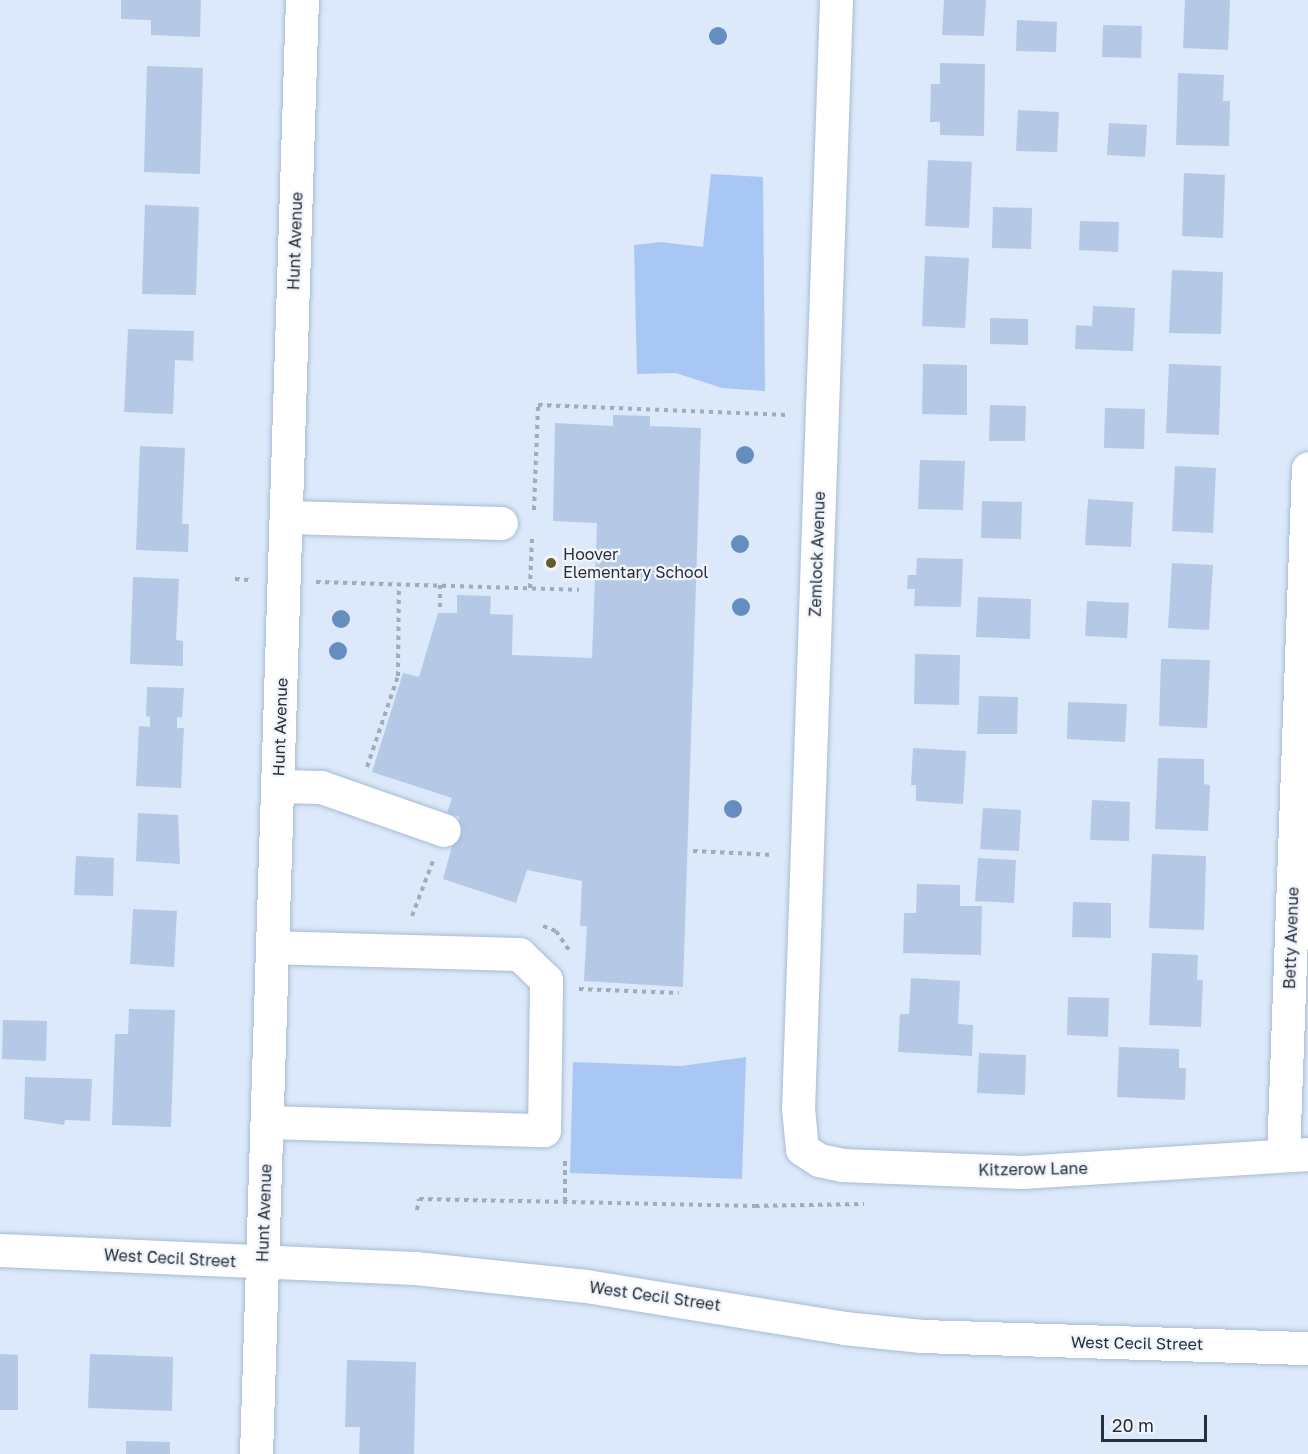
<!DOCTYPE html>
<style>
body{margin:0}
#map{position:relative;width:1308px;height:1454px;overflow:hidden;background:#dce9fa;font-family:"Golos Text",sans-serif}
div>[style]{position:absolute}
[style*='--x']{left:calc(var(--x)*1px);top:calc(var(--y)*1px);width:calc(var(--w)*1px);rotate:calc(var(--a)*1deg)}
.green>*{inset:0;background:#a8c7f4}
.building>*{inset:0;background:#b5c8e5}
.path>*{height:4px;margin-top:-2px;transform-origin:0;background:repeating-linear-gradient(90deg,#a0acbb 0 4.5px,transparent 0 9px)}
.roads{filter:drop-shadow(0 0 2px #a7bbd7) drop-shadow(0 0 2px #a7bbd7)}
.minor>*{height:33px;margin:-16.5px;padding:0 16.5px;transform-origin:16.5px;border-radius:16.5px;background:#fff}
.major>*{height:33px;margin:-16.5px;padding:0 16.5px;transform-origin:16.5px;border-radius:16.5px;background:#fff}
.trees>*{width:18px;height:18px;margin:-9px;border-radius:50%;background:#668dbf}
.dots>*{width:16px;height:16px;translate:-50% -50%;box-sizing:border-box;border:3px solid #f1f5fb;border-radius:50%}
span{translate:-50% -50%;white-space:nowrap;text-align:center;line-height:1.15;-webkit-text-stroke:4.5px #f1f5fb;paint-order:stroke}
.street-label{font-size:16px;color:#262e39}
.poi-label{font-size:16px;color:#262e39}
.left{translate:0 -50%;text-align:left}
.scale{position:absolute;left:1101px;top:1415px;width:106px;height:27px;box-sizing:border-box;border:3px solid #262e39;border-top:0;padding-left:8px;font-size:18px;line-height:21px;white-space:nowrap;color:#262e39;-webkit-text-stroke:4px #f1f5fb;paint-order:stroke}
</style>
<div id="map">
<div class="green">
<div style="clip-path:polygon(711px 174px,763px 177px,765px 391px,722px 388px,676px 373px,637px 374px,634px 245px,661px 242px,703px 247px)"></div>
<div style="clip-path:polygon(746px 1057px,742px 1179px,570px 1173px,573px 1062px,681px 1066px)"></div>
</div>
<div class="building">
<div style="clip-path:polygon(121px 0,201px 0,200px 37px,151px 35px,151px 20px,121px 19px)"></div>
<div style="clip-path:polygon(944px 0,986px 0,984px 36px,942px 35px)"></div>
<div style="clip-path:polygon(1185px 0,1230px 0,1228px 50px,1183px 48px)"></div>
<div style="clip-path:polygon(1017px 20px,1057px 22px,1056px 52px,1016px 51px)"></div>
<div style="clip-path:polygon(1103px 25px,1142px 26px,1141px 58px,1102px 57px)"></div>
<div style="clip-path:polygon(940px 63px,985px 64px,984px 136px,940px 135px,940px 122px,930px 122px,931px 84px,940px 84px)"></div>
<div style="clip-path:polygon(147px 66px,203px 68px,200px 174px,144px 172px)"></div>
<div style="clip-path:polygon(1178px 73px,1224px 75px,1223px 101px,1230px 101px,1229px 146px,1176px 145px)"></div>
<div style="clip-path:polygon(1018px 110px,1059px 112px,1057px 152px,1016px 151px)"></div>
<div style="clip-path:polygon(1109px 123px,1147px 125px,1145px 157px,1107px 155px)"></div>
<div style="clip-path:polygon(928px 160px,972px 162px,969px 228px,925px 226px)"></div>
<div style="clip-path:polygon(1184px 173px,1225px 175px,1223px 238px,1182px 236px)"></div>
<div style="clip-path:polygon(145px 205px,199px 207px,196px 295px,142px 294px)"></div>
<div style="clip-path:polygon(993px 207px,1032px 208px,1031px 249px,992px 248px)"></div>
<div style="clip-path:polygon(1080px 221px,1119px 222px,1118px 252px,1079px 250px)"></div>
<div style="clip-path:polygon(925px 256px,969px 258px,965px 328px,922px 326px)"></div>
<div style="clip-path:polygon(1172px 270px,1223px 272px,1221px 334px,1169px 333px)"></div>
<div style="clip-path:polygon(1093px 306px,1135px 308px,1133px 351px,1075px 349px,1076px 325px,1092px 326px)"></div>
<div style="clip-path:polygon(990px 318px,1028px 319px,1028px 345px,990px 344px)"></div>
<div style="clip-path:polygon(128px 329px,194px 331px,193px 361px,175px 360px,173px 414px,124px 412px)"></div>
<div style="clip-path:polygon(923px 364px,967px 365px,967px 415px,922px 414px)"></div>
<div style="clip-path:polygon(1169px 364px,1221px 366px,1219px 435px,1166px 433px)"></div>
<div style="clip-path:polygon(990px 405px,1026px 406px,1025px 441px,989px 441px)"></div>
<div style="clip-path:polygon(1105px 408px,1145px 409px,1144px 449px,1104px 448px)"></div>
<div style="clip-path:polygon(613px 415px,650px 416px,650px 426px,701px 428px,683px 987px,584px 981px,587px 926px,580px 926px,582px 881px,527px 870px,516px 903px,443px 879px,460px 817px,447px 813px,452px 798px,372px 772px,403px 673px,419px 677px,438px 613px,457px 613px,457px 595px,491px 596px,490px 614px,513px 615px,512px 655px,592px 658px,597px 523px,553px 521px,555px 423px,613px 426px)"></div>
<div style="clip-path:polygon(140px 446px,185px 448px,182px 524px,189px 524px,188px 552px,136px 550px)"></div>
<div style="clip-path:polygon(920px 460px,965px 461px,963px 510px,918px 509px)"></div>
<div style="clip-path:polygon(1175px 466px,1216px 468px,1213px 533px,1172px 531px)"></div>
<div style="clip-path:polygon(1088px 499px,1133px 502px,1131px 547px,1085px 545px)"></div>
<div style="clip-path:polygon(982px 501px,1022px 502px,1021px 539px,981px 538px)"></div>
<div style="clip-path:polygon(917px 558px,963px 559px,961px 607px,914px 606px,915px 589px,907px 589px,908px 575px,916px 575px)"></div>
<div style="clip-path:polygon(1172px 563px,1213px 565px,1209px 630px,1168px 628px)"></div>
<div style="clip-path:polygon(133px 577px,179px 579px,176px 640px,183px 641px,183px 666px,130px 664px)"></div>
<div style="clip-path:polygon(978px 597px,1031px 599px,1030px 639px,976px 637px)"></div>
<div style="clip-path:polygon(1087px 601px,1129px 603px,1127px 638px,1085px 636px)"></div>
<div style="clip-path:polygon(915px 654px,960px 655px,959px 705px,914px 704px)"></div>
<div style="clip-path:polygon(1161px 659px,1210px 660px,1207px 728px,1159px 726px)"></div>
<div style="clip-path:polygon(147px 687px,184px 688px,182px 718px,177px 717px,177px 728px,184px 728px,181px 788px,136px 786px,139px 726px,150px 727px,150px 717px,146px 716px)"></div>
<div style="clip-path:polygon(979px 696px,1018px 697px,1017px 734px,977px 734px)"></div>
<div style="clip-path:polygon(1068px 702px,1127px 704px,1125px 742px,1067px 739px)"></div>
<div style="clip-path:polygon(913px 748px,966px 751px,963px 804px,916px 801px,916px 785px,911px 785px)"></div>
<div style="clip-path:polygon(1158px 758px,1204px 759px,1204px 784px,1210px 785px,1208px 831px,1155px 829px)"></div>
<div style="clip-path:polygon(1092px 800px,1130px 802px,1129px 841px,1090px 840px)"></div>
<div style="clip-path:polygon(983px 808px,1021px 810px,1019px 851px,980px 849px)"></div>
<div style="clip-path:polygon(138px 813px,178px 815px,180px 864px,136px 861px)"></div>
<div style="clip-path:polygon(1152px 854px,1206px 856px,1204px 930px,1149px 928px)"></div>
<div style="clip-path:polygon(76px 856px,114px 858px,113px 896px,74px 895px)"></div>
<div style="clip-path:polygon(978px 858px,1016px 860px,1014px 903px,975px 901px)"></div>
<div style="clip-path:polygon(917px 884px,960px 885px,960px 906px,982px 906px,981px 955px,903px 953px,904px 913px,916px 913px)"></div>
<div style="clip-path:polygon(1073px 902px,1111px 903px,1111px 938px,1072px 937px)"></div>
<div style="clip-path:polygon(133px 909px,177px 911px,174px 967px,130px 964px)"></div>
<div style="clip-path:polygon(1152px 953px,1198px 955px,1197px 980px,1203px 980px,1201px 1027px,1149px 1025px)"></div>
<div style="clip-path:polygon(911px 978px,960px 981px,958px 1024px,973px 1025px,972px 1056px,898px 1052px,900px 1014px,909px 1014px)"></div>
<div style="clip-path:polygon(1068px 997px,1109px 998px,1108px 1037px,1067px 1035px)"></div>
<div style="clip-path:polygon(129px 1009px,175px 1010px,171px 1127px,112px 1125px,115px 1034px,128px 1034px)"></div>
<div style="clip-path:polygon(3px 1020px,47px 1021px,46px 1061px,2px 1059px)"></div>
<div style="clip-path:polygon(1119px 1047px,1179px 1049px,1179px 1068px,1186px 1068px,1185px 1100px,1117px 1097px)"></div>
<div style="clip-path:polygon(979px 1053px,1026px 1055px,1025px 1095px,977px 1093px)"></div>
<div style="clip-path:polygon(25px 1077px,92px 1079px,90px 1121px,65px 1120px,64px 1125px,24px 1119px)"></div>
<div style="clip-path:polygon(0 1354px,18px 1355px,18px 1410px,0 1410px)"></div>
<div style="clip-path:polygon(90px 1354px,173px 1357px,172px 1411px,88px 1408px)"></div>
<div style="clip-path:polygon(347px 1360px,416px 1362px,414px 1454px,359px 1454px,360px 1427px,345px 1427px)"></div>
<div style="clip-path:polygon(126px 1441px,170px 1442px,170px 1454px,126px 1454px)"></div>
</div>
<div class="path">
<div style="--x:534;--y:510;--w:105;--a:-87.8"></div>
<div style="--x:538;--y:405;--w:250;--a:2.3"></div>
<div style="--x:235;--y:579;--w:14;--a:4"></div>
<div style="--x:316;--y:582;--w:263;--a:1.7"></div>
<div style="--x:440;--y:585;--w:23;--a:90"></div>
<div style="--x:530;--y:588;--w:49;--a:-87.7"></div>
<div style="--x:367;--y:767;--w:96;--a:-71.2"></div>
<div style="--x:398;--y:676;--w:92;--a:-89.4"></div>
<div style="--x:693;--y:851;--w:80;--a:2.9"></div>
<div style="--x:412;--y:916;--w:59;--a:-69.1"></div>
<div style="--x:543;--y:926;--w:14;--a:21"></div>
<div style="--x:556;--y:931;--w:25;--a:56"></div>
<div style="--x:579;--y:989;--w:100;--a:2.3"></div>
<div style="--x:565;--y:1202;--w:44;--a:-90"></div>
<div style="--x:417;--y:1210;--w:11;--a:-80"></div>
<div style="--x:419;--y:1199;--w:336;--a:1.2"></div>
<div style="--x:755;--y:1206;--w:109;--a:-1.1"></div>
</div>
<div class="roads">
<div class="minor">
<div style="--x:836;--y:0;--w:1109;--a:91.96"></div>
<div style="--x:798;--y:1108;--w:41;--a:84.4"></div>
<div style="--x:802;--y:1149;--w:20;--a:33"></div>
<div style="--x:819;--y:1160;--w:24;--a:12"></div>
<div style="--x:842;--y:1165;--w:180;--a:2.2"></div>
<div style="--x:1022;--y:1172;--w:287;--a:-3.6"></div>
<div style="--x:286;--y:517;--w:215;--a:1.6"></div>
<div style="--x:278;--y:786;--w:43;--a:1.3"></div>
<div style="--x:321;--y:787;--w:130;--a:19.3"></div>
<div style="--x:268;--y:1122;--w:276;--a:1.7"></div>
<div style="--x:544;--y:1130;--w:150;--a:-89.2"></div>
<div style="--x:546;--y:980;--w:37;--a:-136"></div>
<div style="--x:519;--y:954;--w:245;--a:-178.4"></div>
<div style="--x:1283;--y:1155;--w:687;--a:-87.92"></div>
<div style="--x:256;--y:1454;--w:1455;--a:-88.19"></div>
</div>
<div class="major">
<div style="--x:0;--y:1250;--w:415;--a:2.5"></div>
<div style="--x:415;--y:1268;--w:172;--a:6"></div>
<div style="--x:586;--y:1286;--w:261;--a:9.2"></div>
<div style="--x:844;--y:1328;--w:78;--a:5.9"></div>
<div style="--x:922;--y:1336;--w:386;--a:1.8"></div>
</div>
</div>
<div class="trees">
<div style="left:718px;top:36px"></div>
<div style="left:745px;top:455px"></div>
<div style="left:740px;top:544px"></div>
<div style="left:741px;top:607px"></div>
<div style="left:341px;top:619px"></div>
<div style="left:338px;top:651px"></div>
<div style="left:733px;top:809px"></div>
</div>
<div class="dots">
<div style="left:551px;top:563px;background:#605f2c"></div>
</div>
<div class="street-label">
<span style="left:295px;top:241px;rotate:-88deg">Hunt Avenue</span>
<span style="left:817px;top:554px;rotate:-88deg">Zemlock Avenue</span>
<span style="left:280px;top:727px;rotate:-88deg">Hunt Avenue</span>
<span style="left:1291px;top:938px;rotate:-88deg">Betty Avenue</span>
<span style="left:1033px;top:1169px;rotate:-1deg">Kitzerow Lane</span>
<span style="left:264px;top:1213px;rotate:-88deg">Hunt Avenue</span>
<span style="left:170px;top:1258px;rotate:3deg">West Cecil Street</span>
<span style="left:655px;top:1296px;rotate:8deg">West Cecil Street</span>
<span style="left:1137px;top:1343px;rotate:1deg">West Cecil Street</span>
</div>
<div class="poi-label">
<span class="left" style="left:563px;top:563px">Hoover<br>Elementary School</span>
</div>
<div class="scale">20 m</div>
</div>
